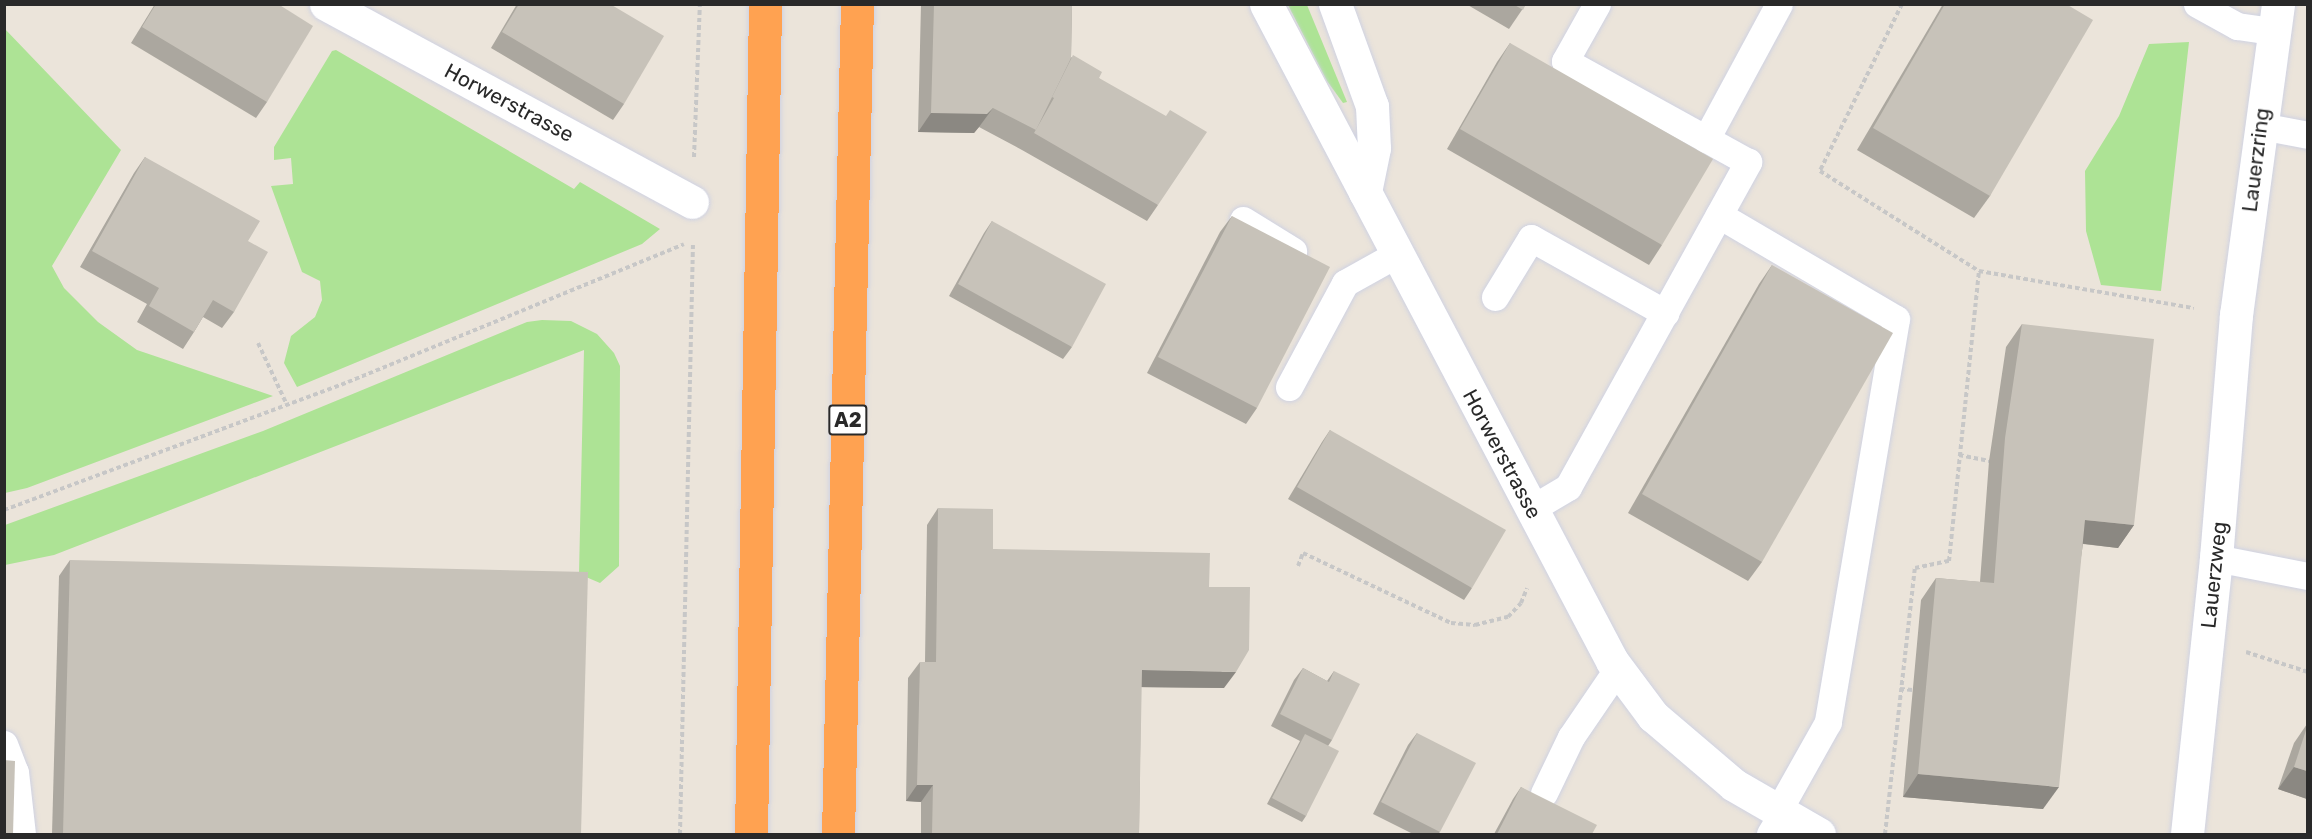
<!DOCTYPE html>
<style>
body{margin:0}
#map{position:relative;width:2312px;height:839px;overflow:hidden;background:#ebe4da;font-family:Rubik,sans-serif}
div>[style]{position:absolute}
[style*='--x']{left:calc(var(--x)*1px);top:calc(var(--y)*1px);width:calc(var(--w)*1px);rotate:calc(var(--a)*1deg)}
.green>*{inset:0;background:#ade395}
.path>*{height:4px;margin-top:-2px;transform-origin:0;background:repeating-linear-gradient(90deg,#c7c7c7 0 4.5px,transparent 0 7.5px)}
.roads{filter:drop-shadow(0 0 2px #cfd2e2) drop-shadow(0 0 2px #cfd2e2)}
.lane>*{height:27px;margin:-13.5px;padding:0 13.5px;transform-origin:13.5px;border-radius:13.5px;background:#fff}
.street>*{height:33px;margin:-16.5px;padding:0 16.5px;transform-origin:16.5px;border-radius:16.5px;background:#fff}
.secondary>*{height:33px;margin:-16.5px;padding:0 16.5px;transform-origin:16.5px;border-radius:16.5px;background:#fff}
.highway>*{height:33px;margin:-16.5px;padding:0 16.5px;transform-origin:16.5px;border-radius:16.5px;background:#ffa251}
.wall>*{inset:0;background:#aba79f}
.shaded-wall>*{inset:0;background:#8b8882}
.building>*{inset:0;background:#c7c2b9}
span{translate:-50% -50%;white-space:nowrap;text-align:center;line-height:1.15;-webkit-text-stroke:5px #fff;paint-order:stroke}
.shield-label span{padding:2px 4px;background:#fff;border:2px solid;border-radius:4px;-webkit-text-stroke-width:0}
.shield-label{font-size:20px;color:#292929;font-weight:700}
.street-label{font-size:21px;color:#292929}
.frame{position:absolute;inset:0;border:6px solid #292929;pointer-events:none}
</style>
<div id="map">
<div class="green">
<div style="clip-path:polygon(1288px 5px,1307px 5px,1347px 102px,1343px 103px,1327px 81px)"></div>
<div style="clip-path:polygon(4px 28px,121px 150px,52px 266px,64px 288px,98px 322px,137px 350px,273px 396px,27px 488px,5px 493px)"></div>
<div style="clip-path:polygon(2189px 42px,2161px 291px,2101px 285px,2086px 231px,2085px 171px,2119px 116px,2149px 44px)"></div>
<div style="clip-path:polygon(336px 50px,574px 189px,580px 182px,660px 229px,642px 244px,297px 387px,284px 363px,291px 336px,315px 317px,322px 300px,320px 281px,302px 272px,271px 186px,293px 184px,291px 158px,274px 160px,274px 147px,332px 51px)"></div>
<div style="clip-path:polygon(542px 320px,571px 321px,597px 334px,614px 353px,620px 366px,619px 566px,600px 583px,579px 574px,584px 350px,54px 555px,5px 565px,5px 525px,263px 431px,527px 322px)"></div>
</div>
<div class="path">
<div style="--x:1902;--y:4;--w:186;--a:116.2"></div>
<div style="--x:1820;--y:171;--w:188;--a:32.2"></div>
<div style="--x:694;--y:157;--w:153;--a:-87.8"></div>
<div style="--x:258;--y:343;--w:68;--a:64.9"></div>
<div style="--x:1959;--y:455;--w:31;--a:11"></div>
<div style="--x:4;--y:510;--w:367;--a:-20.4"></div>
<div style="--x:348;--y:382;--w:363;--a:-22.3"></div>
<div style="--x:1298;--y:566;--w:14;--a:-69"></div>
<div style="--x:1303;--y:553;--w:164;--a:25.3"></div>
<div style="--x:1451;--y:623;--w:24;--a:5"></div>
<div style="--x:1475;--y:625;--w:34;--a:-14"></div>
<div style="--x:1508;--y:617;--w:19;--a:-47"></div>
<div style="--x:1521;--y:603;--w:16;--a:-68"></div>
<div style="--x:2246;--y:652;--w:65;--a:17.9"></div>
<div style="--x:1900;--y:689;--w:13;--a:4"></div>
<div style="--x:680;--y:834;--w:592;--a:-88.74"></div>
<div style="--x:1885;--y:834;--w:268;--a:-83.6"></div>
<div style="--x:1915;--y:568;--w:35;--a:-12"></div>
<div style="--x:1949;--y:561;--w:292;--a:-84.1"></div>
<div style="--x:1979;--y:271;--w:218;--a:9.8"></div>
</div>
<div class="roads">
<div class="lane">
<div style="--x:2197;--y:4;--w:46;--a:28.8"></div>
<div style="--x:2237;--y:26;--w:36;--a:8"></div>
<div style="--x:2261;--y:126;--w:48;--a:10.8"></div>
<div style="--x:1706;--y:139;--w:153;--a:-61.6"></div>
<div style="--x:1719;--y:215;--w:205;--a:30.4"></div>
<div style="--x:1896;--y:319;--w:409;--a:99.6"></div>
<div style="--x:1828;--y:722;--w:102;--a:119.3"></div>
<div style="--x:1243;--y:220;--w:59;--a:31.8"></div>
<div style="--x:1495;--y:297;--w:69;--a:-58.6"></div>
<div style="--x:1531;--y:238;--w:154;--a:29.2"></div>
<div style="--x:1289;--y:387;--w:118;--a:-61.7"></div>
<div style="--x:1345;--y:283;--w:60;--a:-29.1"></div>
<div style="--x:1531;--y:509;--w:43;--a:-30.7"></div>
<div style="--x:1568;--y:487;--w:372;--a:-61"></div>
<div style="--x:1748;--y:162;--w:209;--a:-151.1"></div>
<div style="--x:1565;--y:61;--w:65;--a:-60.7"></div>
<div style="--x:2216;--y:558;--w:94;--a:11.1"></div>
<div style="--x:4;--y:744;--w:30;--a:69"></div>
<div style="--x:15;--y:772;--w:62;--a:83.6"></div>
<div style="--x:1544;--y:793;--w:62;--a:-64.3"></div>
<div style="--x:1571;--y:737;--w:83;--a:-55.7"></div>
<div style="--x:1770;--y:834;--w:23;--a:-59"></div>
</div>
<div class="street">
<div style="--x:326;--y:4;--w:416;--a:28.4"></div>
<div style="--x:1335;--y:4;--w:109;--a:70.1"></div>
<div style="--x:1372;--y:106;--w:42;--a:87.3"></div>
<div style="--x:1374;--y:148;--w:45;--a:101.6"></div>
<div style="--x:2187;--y:834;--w:278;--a:-84"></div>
<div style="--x:2216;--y:558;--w:244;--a:-85.3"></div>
<div style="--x:2236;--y:315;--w:314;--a:-82.3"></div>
</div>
<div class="secondary">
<div style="--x:1266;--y:4;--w:743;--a:62.23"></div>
<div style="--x:1612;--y:661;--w:69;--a:53.3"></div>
<div style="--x:1653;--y:716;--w:106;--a:40.4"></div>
<div style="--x:1734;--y:785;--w:98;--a:30"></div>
</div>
<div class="highway">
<div style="--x:751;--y:834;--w:830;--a:-89.03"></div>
<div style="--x:838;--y:834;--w:830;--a:-88.69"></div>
</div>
</div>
<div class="wall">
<div style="clip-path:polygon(155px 4px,278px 4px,267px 102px,256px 118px,131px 43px)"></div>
<div style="clip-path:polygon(517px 4px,610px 4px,624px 104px,613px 120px,491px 48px)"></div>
<div style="clip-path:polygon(921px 4px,1072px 4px,1071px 57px,1099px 78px,1158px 205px,1147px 221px,1022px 150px,979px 127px,974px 133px,918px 132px)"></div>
<div style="clip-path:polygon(1466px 4px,1526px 4px,1509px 29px)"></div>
<div style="clip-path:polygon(1943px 4px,2066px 4px,1990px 196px,1974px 218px,1857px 150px)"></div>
<div style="clip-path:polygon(1510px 43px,1662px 245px,1649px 265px,1447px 149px,1497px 62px)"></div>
<div style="clip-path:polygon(145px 157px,248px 241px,234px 312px,222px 328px,203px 317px,194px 332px,183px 349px,137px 322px,147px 304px,80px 267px,134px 173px)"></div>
<div style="clip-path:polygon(1232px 216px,1257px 408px,1246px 424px,1147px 373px,1220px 232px)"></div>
<div style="clip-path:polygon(992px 221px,1072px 347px,1063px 359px,949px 296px,984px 233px)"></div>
<div style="clip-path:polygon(1772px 265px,1762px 562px,1748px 581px,1628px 513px,1759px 284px)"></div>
<div style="clip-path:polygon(2022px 324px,2134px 525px,2118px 548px,2083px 544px,2043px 809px,1903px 797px,1921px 600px,1936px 578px,1980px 582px,1989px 461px,2006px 347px)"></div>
<div style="clip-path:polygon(1330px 430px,1472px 588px,1464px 600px,1288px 499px,1322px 442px)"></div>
<div style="clip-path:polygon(938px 508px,993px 549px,1209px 587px,1224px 688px,1141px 687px,1139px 834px,921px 834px,921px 802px,906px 801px,908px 678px,920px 662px,925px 662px,927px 525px)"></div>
<div style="clip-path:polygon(70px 560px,581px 834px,52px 834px,59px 576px)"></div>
<div style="clip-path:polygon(1303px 668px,1327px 681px,1334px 671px,1332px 740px,1328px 746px,1306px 816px,1302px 822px,1267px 804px,1300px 741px,1271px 726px,1294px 680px)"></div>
<div style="clip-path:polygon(2307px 724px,2307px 799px,2278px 789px,2294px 743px)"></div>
<div style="clip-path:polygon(1417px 733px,1440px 832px,1438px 834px,1413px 834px,1373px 814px,1408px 745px)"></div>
<div style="clip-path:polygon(1521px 787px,1592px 834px,1494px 834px,1513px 799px)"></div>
</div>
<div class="shaded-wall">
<div style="clip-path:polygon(993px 108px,979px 127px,974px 133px,918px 132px,931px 113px)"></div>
<div style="clip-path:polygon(2085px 520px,2134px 525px,2118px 548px,2069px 542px)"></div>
<div style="clip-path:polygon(1142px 670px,1236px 672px,1224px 688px,1130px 687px)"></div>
<div style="clip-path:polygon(2294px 767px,2307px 771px,2307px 799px,2278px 789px)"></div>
<div style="clip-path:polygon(1918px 774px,2059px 787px,2043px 809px,1903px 797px)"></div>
<div style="clip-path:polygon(917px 785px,933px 785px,921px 802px,906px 801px)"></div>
</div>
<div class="building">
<div style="clip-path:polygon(156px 4px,278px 4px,313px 26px,267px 102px,142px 27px)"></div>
<div style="clip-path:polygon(519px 4px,610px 4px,664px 36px,624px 104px,502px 32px)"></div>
<div style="clip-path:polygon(934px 4px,1072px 4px,1071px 58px,1036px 130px,993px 108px,987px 114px,931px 113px)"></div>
<div style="clip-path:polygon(1513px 4px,1526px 4px,1523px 10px)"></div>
<div style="clip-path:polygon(1945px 4px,2066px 4px,2093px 20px,1990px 196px,1873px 128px)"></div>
<div style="clip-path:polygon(1510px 43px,1713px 159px,1662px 245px,1460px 129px)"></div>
<div style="clip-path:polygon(1073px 55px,1102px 72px,1099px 78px,1166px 116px,1170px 110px,1207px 132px,1158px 205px,1034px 133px,1054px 98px,1052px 97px)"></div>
<div style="clip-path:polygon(145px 157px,260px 221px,248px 241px,268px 252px,234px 312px,213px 300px,194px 332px,149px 306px,159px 288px,92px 251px)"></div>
<div style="clip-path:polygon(1232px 216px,1330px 267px,1257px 408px,1158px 357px)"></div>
<div style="clip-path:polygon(992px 221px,1106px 284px,1072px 347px,958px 284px)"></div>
<div style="clip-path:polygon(1772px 265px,1893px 333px,1762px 562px,1642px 494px)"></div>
<div style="clip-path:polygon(2022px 324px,2154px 339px,2134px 525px,2085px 520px,2059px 787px,1918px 774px,1936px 578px,1994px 583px,2005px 438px)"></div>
<div style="clip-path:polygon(1330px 430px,1506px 530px,1472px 588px,1297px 487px)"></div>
<div style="clip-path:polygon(938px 508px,993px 509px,993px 549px,1210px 553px,1209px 587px,1250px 587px,1249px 650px,1236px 672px,1142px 670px,1139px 834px,932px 834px,933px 785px,917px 785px,920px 662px,936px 662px)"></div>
<div style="clip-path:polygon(70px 560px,588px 572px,581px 834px,63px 834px)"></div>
<div style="clip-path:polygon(1303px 668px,1329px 682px,1334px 671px,1360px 684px,1332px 740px,1280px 714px)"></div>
<div style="clip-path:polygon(2307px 727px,2307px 771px,2294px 767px)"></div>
<div style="clip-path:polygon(1417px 733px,1476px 763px,1440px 832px,1381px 802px)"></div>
<div style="clip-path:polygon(1305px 734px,1339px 751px,1306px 816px,1272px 798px)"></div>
<div style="clip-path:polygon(4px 760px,15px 761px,13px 834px,4px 834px)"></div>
<div style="clip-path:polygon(1521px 787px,1597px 825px,1592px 834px,1497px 834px)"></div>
</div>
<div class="shield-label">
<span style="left:848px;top:420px">A2</span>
</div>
<div class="street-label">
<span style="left:509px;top:103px;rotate:28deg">Horwerstrasse</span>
<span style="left:2256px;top:160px;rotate:-83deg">Lauerzring</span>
<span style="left:1502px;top:454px;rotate:62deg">Horwerstrasse</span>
<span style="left:2214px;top:575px;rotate:-84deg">Lauerzweg</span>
</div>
<div class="frame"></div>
</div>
